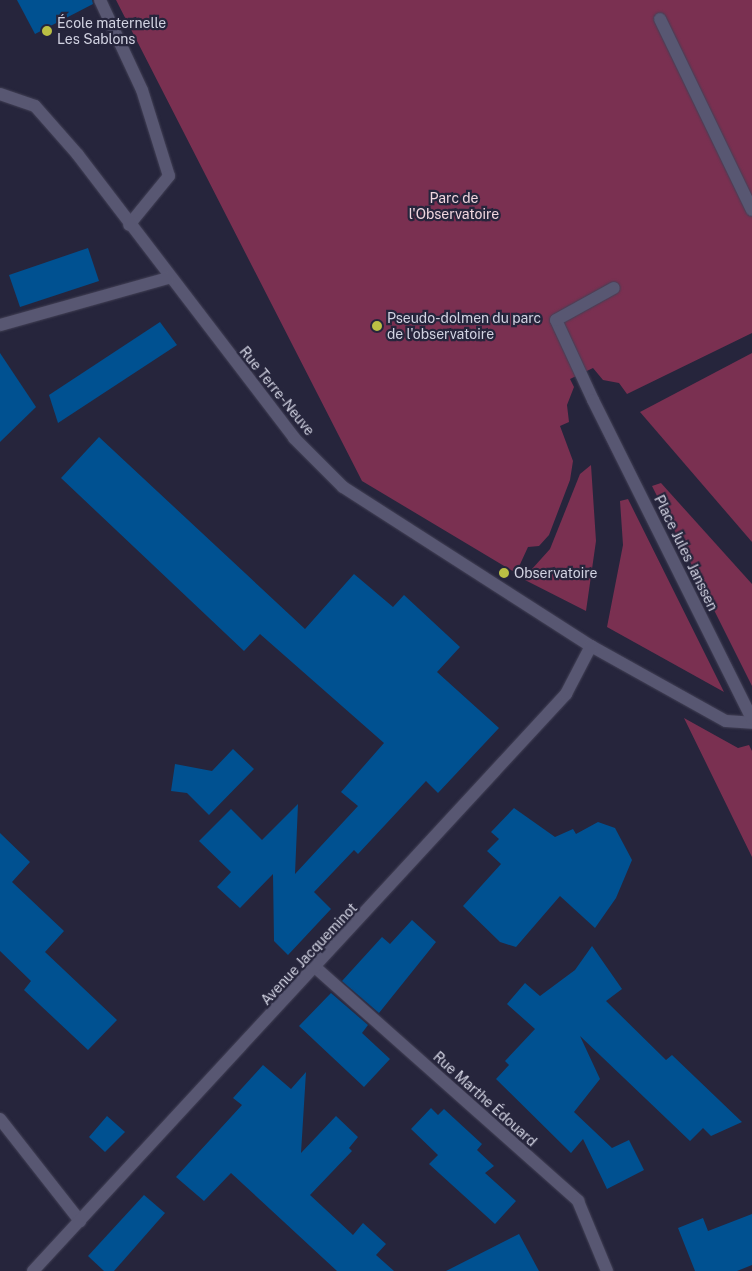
<!DOCTYPE html>
<meta charset="utf-8">
<style>
body{margin:0}
#map{position:relative;width:752px;height:1271px;overflow:hidden;background:#26253c;font-family:"Public Sans",sans-serif}
div>[style]{position:absolute}
[style*='--x']{left:calc(var(--x)*1px);top:calc(var(--y)*1px);width:calc(var(--w)*1px);rotate:calc(var(--a)*1deg)}
.green>*{inset:0;background:#7a3051}
.building>*{inset:0;background:#005191}
.roads{filter:drop-shadow(0 0 1px #424055) drop-shadow(0 0 1px #424055)}
.service>*{height:12px;margin:-6px;padding:0 6px;transform-origin:6px;border-radius:6px;background:#585772}
.minor>*{height:12px;margin:-6px;padding:0 6px;transform-origin:6px;border-radius:6px;background:#585772}
.dots>*{width:14px;height:14px;translate:-50% -50%;box-sizing:border-box;border:2px solid #26253c;border-radius:50%}
span{translate:-50% -50%;white-space:nowrap;text-align:center;line-height:1.15;-webkit-text-stroke:4.5px #26253c;paint-order:stroke}
.poi-label{font-size:14px;color:#d2d3e2}
.left{translate:0 -50%;text-align:left}
.park-label{font-size:14px;color:#f0d6df}
.street-label{font-size:14px;color:#d2d3e2}
</style>
<div id="map">
<div class="green">
<div style="clip-path:polygon(116px 0,752px 0,752px 333px,627px 394px,619px 383px,603px 380px,593px 368px,570px 379px,574px 387px,567px 405px,569px 422px,560px 426px,573px 461px,570px 480px,549px 535px,539px 546px,528px 547px,516px 573px,362px 481px)"></div>
<div style="clip-path:polygon(752px 353px,752px 542px,640px 412px)"></div>
<div style="clip-path:polygon(591px 465px,596px 541px,586px 611px,523px 579px,550px 549px,580px 474px)"></div>
<div style="clip-path:polygon(661px 483px,752px 584px,752px 686px,652px 486px)"></div>
<div style="clip-path:polygon(628px 499px,724px 692px,607px 627px,623px 545px,620px 501px)"></div>
<div style="clip-path:polygon(684px 718px,738px 748px,749px 745px,752px 751px,752px 857px)"></div>
</div>
<div class="building">
<div style="clip-path:polygon(17px 0,92px 0,93px 4px,35px 34px)"></div>
<div style="clip-path:polygon(88px 248px,99px 281px,20px 307px,9px 275px)"></div>
<div style="clip-path:polygon(160px 322px,177px 345px,58px 423px,49px 395px)"></div>
<div style="clip-path:polygon(0 353px,36px 407px,0 442px)"></div>
<div style="clip-path:polygon(99px 437px,305px 629px,354px 574px,393px 607px,404px 595px,460px 647px,437px 672px,499px 728px,438px 793px,426px 781px,358px 854px,354px 850px,314px 892px,331px 909px,288px 955px,274px 941px,273px 874px,240px 908px,217px 887px,231px 872px,199px 841px,231px 809px,262px 840px,298px 804px,295px 874px,358px 806px,341px 792px,384px 743px,260px 634px,244px 651px,61px 478px)"></div>
<div style="clip-path:polygon(233px 749px,254px 769px,209px 815px,187px 793px,171px 791px,175px 764px,212px 771px)"></div>
<div style="clip-path:polygon(514px 808px,555px 837px,573px 829px,576px 834px,598px 822px,615px 828px,632px 860px,616px 898px,595px 928px,560px 896px,516px 947px,500px 942px,463px 906px,501px 864px,487px 851px,499px 839px,491px 832px)"></div>
<div style="clip-path:polygon(0 833px,30px 862px,12px 882px,64px 931px,45px 952px,117px 1020px,88px 1050px,24px 990px,31px 981px,0 951px)"></div>
<div style="clip-path:polygon(412px 920px,436px 942px,379px 1013px,342px 981px,382px 937px,390px 944px)"></div>
<div style="clip-path:polygon(592px 946px,622px 989px,606px 1001px,666px 1060px,672px 1055px,742px 1122px,711px 1136px,703px 1128px,690px 1141px,580px 1036px,600px 1079px,574px 1112px,612px 1148px,629px 1140px,644px 1170px,607px 1189px,583px 1139px,571px 1153px,496px 1079px,509px 1065px,505px 1061px,535px 1029px,507px 1004px,525px 983px,540px 996px,575px 970px)"></div>
<div style="clip-path:polygon(331px 993px,368px 1025px,362px 1033px,390px 1059px,364px 1087px,299px 1026px)"></div>
<div style="clip-path:polygon(263px 1065px,291px 1089px,306px 1072px,301px 1153px,336px 1116px,358px 1137px,349px 1148px,352px 1151px,310px 1195px,353px 1235px,363px 1223px,386px 1244px,376px 1255px,394px 1271px,337px 1271px,231px 1173px,204px 1201px,176px 1177px,242px 1105px,233px 1098px)"></div>
<div style="clip-path:polygon(431px 1108px,438px 1115px,444px 1109px,482px 1144px,477px 1150px,494px 1166px,485px 1173px,516px 1201px,495px 1224px,429px 1164px,438px 1155px,411px 1129px)"></div>
<div style="clip-path:polygon(107px 1116px,125px 1132px,105px 1152px,89px 1137px)"></div>
<div style="clip-path:polygon(144px 1195px,165px 1213px,114px 1271px,104px 1271px,88px 1256px)"></div>
<div style="clip-path:polygon(752px 1214px,752px 1265px,737px 1271px,695px 1271px,678px 1228px,703px 1218px,708px 1231px)"></div>
<div style="clip-path:polygon(519px 1234px,539px 1271px,446px 1271px)"></div>
</div>
<div class="roads">
<div class="service">
<div style="--x:100;--y:0;--w:99;--a:65"></div>
<div style="--x:142;--y:90;--w:90;--a:72.6"></div>
<div style="--x:169;--y:176;--w:63;--a:129.2"></div>
<div style="--x:660;--y:19;--w:212;--a:64.3"></div>
<div style="--x:593;--y:400;--w:88;--a:-114.8"></div>
<div style="--x:556;--y:320;--w:66;--a:-28.9"></div>
</div>
<div class="minor">
<div style="--x:0;--y:94;--w:37;--a:19"></div>
<div style="--x:35;--y:106;--w:65;--a:48.7"></div>
<div style="--x:78;--y:155;--w:356;--a:52.6"></div>
<div style="--x:294;--y:438;--w:69;--a:45"></div>
<div style="--x:343;--y:487;--w:295;--a:32.7"></div>
<div style="--x:591;--y:646;--w:154;--a:29.1"></div>
<div style="--x:726;--y:721;--w:26;--a:4"></div>
<div style="--x:0;--y:325;--w:174;--a:-15.6"></div>
<div style="--x:593;--y:400;--w:356;--a:63.5"></div>
<div style="--x:316;--y:968;--w:351;--a:41.6"></div>
<div style="--x:578;--y:1201;--w:76;--a:67.5"></div>
<div style="--x:0;--y:1119;--w:130;--a:51.9"></div>
<div style="--x:33;--y:1271;--w:786;--a:-47.27"></div>
<div style="--x:566;--y:694;--w:54;--a:-62.5"></div>
</div>
</div>
<div class="dots">
<div style="left:47px;top:31px;background:#bbc044"></div>
<div style="left:377px;top:326px;background:#bbc044"></div>
<div style="left:504px;top:573px;background:#bbc044"></div>
</div>
<div class="poi-label">
<span class="left" style="left:57px;top:31px">École maternelle<br>Les Sablons</span>
<span class="left" style="left:387px;top:326px">Pseudo-dolmen du parc<br>de l'observatoire</span>
<span class="left" style="left:514px;top:573px">Observatoire</span>
</div>
<div class="park-label">
<span style="left:454px;top:206px">Parc de<br>l'Observatoire</span>
</div>
<div class="street-label">
<span style="left:277px;top:391px;rotate:51deg">Rue Terre-Neuve</span>
<span style="left:686px;top:553px;rotate:64deg">Place Jules Janssen</span>
<span style="left:309px;top:954px;rotate:-47deg">Avenue Jacqueminot</span>
<span style="left:485px;top:1099px;rotate:42deg">Rue Marthe Édouard</span>
</div>
</div>
